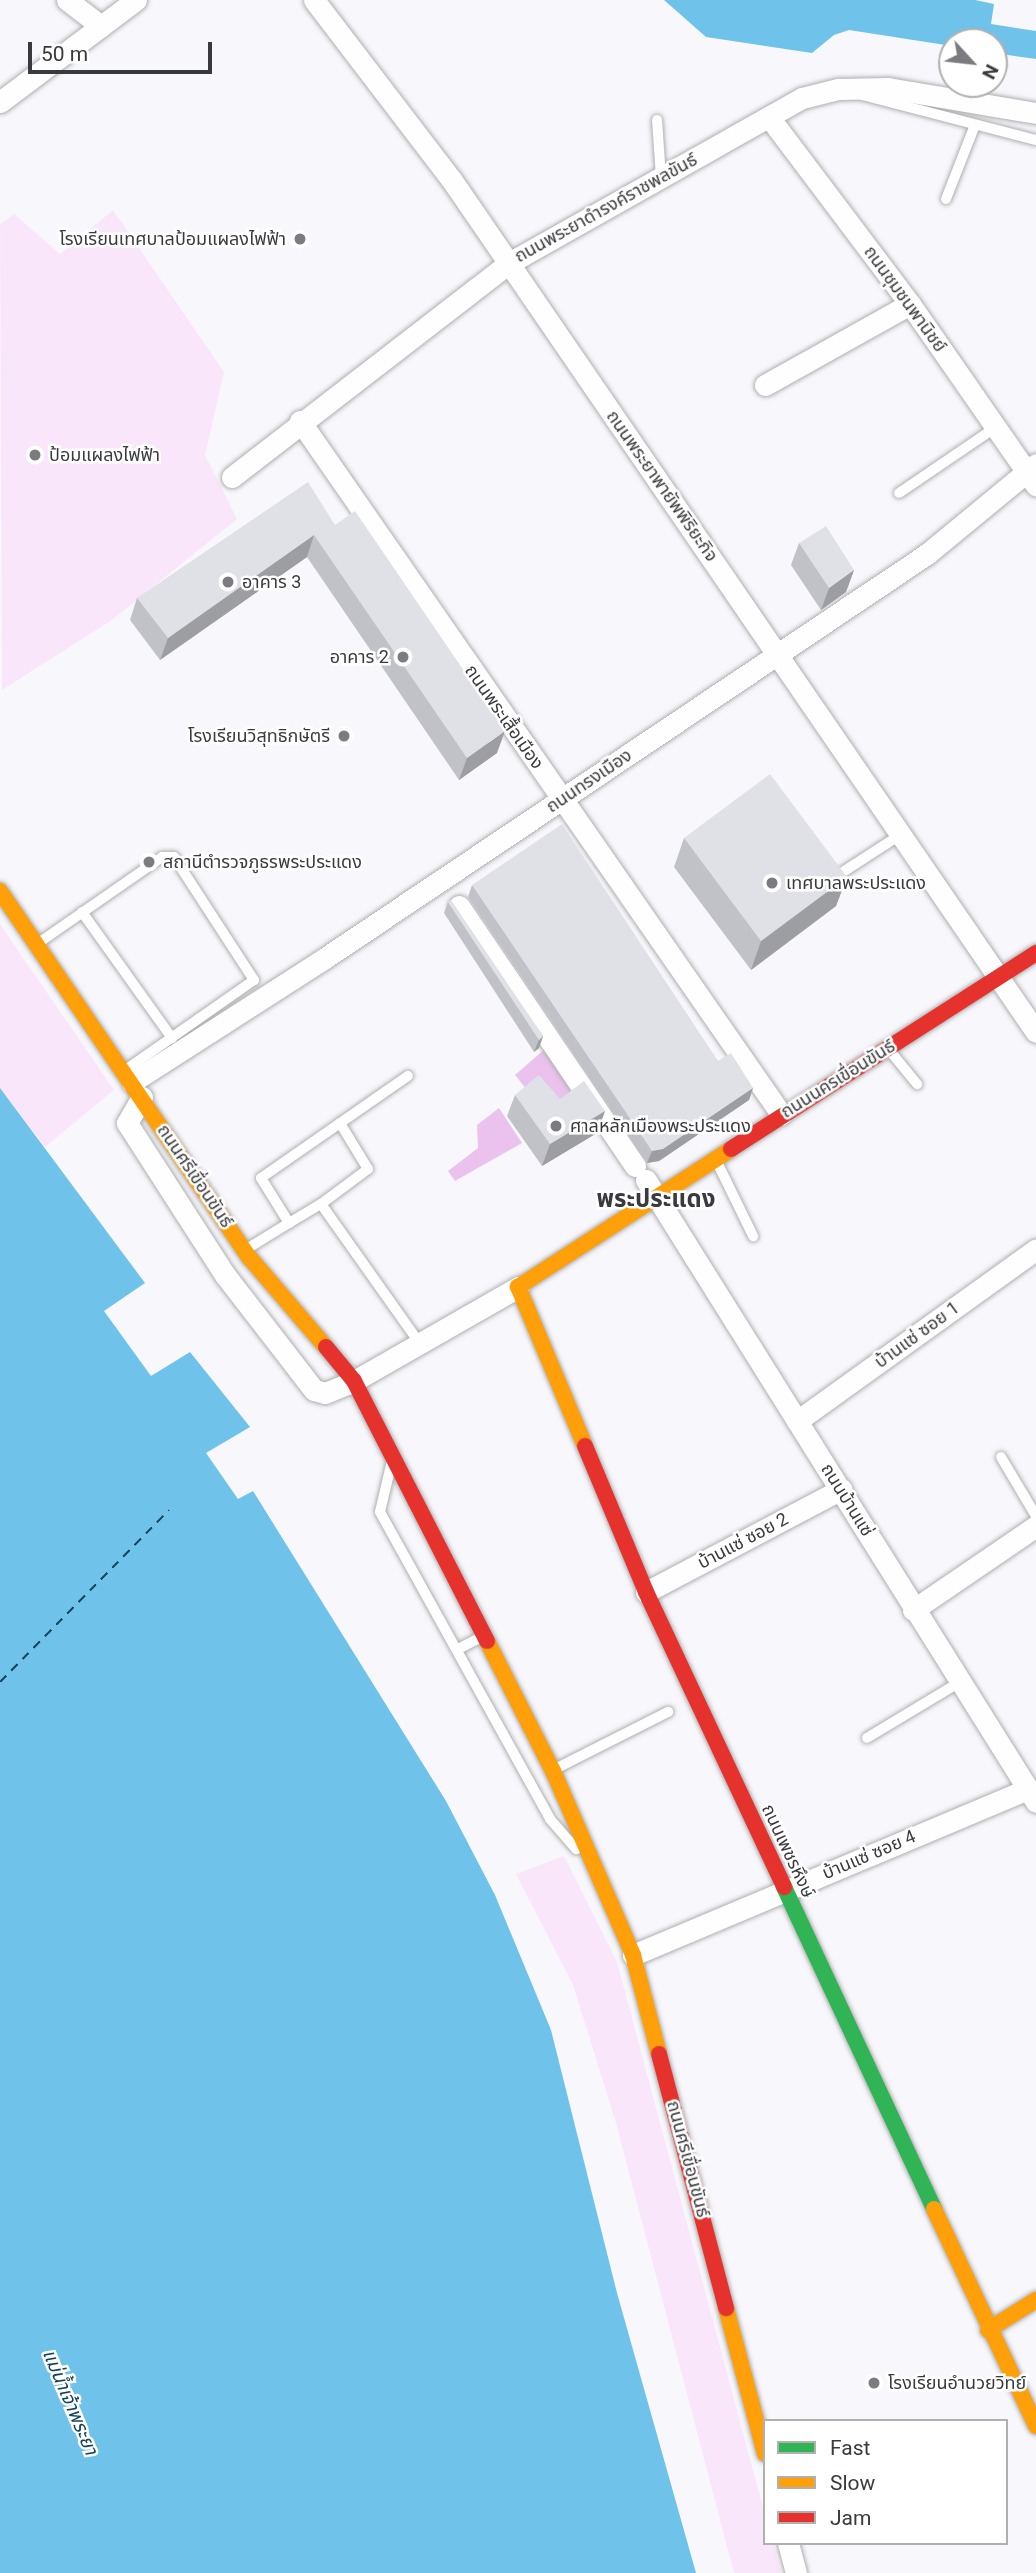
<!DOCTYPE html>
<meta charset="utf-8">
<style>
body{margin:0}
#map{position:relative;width:1036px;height:2573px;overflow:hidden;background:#f8f8fc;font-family:Roboto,"Noto Sans Thai",sans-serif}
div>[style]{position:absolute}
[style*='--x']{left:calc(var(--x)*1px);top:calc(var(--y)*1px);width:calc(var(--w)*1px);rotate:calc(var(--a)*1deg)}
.green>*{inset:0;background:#f9e6fa}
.forest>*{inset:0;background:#ebc2ed}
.water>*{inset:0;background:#6fc2ea}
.ferry>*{height:2px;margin-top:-1px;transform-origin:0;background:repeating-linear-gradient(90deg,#14435a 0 9px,transparent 0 16px)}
.roads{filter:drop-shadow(0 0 2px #afafb2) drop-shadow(0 0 2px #afafb2)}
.lane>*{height:10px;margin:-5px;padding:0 5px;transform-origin:5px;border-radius:5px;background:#fefeff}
.street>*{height:21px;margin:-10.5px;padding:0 10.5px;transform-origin:10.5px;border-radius:10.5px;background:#fefeff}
.fast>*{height:16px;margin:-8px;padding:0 8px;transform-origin:8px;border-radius:8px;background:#30b455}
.slow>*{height:16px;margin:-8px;padding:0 8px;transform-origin:8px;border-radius:8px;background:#ff9f0a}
.jam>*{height:16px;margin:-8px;padding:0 8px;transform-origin:8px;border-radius:8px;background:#e5322d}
.wall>*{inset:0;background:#c0c2c7}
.shaded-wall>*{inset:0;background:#9c9ea2}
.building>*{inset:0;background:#dfe1e7}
.dots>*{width:19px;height:19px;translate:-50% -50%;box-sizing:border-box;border:4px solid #fff;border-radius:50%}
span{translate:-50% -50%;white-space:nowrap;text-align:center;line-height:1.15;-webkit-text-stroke:5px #fff;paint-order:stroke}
.street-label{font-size:18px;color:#393a3d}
.poi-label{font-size:18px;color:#393a3d}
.right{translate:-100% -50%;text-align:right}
.left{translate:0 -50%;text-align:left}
.water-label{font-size:19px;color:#14435a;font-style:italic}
.district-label{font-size:24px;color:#393a3d;font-weight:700}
.legend{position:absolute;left:763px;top:2419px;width:245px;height:126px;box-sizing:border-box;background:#fff;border:2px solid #b0b0b1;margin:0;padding:9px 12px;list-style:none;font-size:21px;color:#393a3d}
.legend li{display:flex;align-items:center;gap:14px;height:35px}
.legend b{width:35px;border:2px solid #b0b0b1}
.north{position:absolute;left:938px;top:28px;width:70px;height:70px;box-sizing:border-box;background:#fff;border:2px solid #b0b0b1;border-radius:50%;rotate:117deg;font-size:19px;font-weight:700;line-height:28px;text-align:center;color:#393a3d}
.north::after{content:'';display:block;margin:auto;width:24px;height:32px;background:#7c7c80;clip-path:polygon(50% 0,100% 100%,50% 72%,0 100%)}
.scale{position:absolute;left:28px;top:42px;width:184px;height:32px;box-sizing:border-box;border:4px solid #393a3d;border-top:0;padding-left:9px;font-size:21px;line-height:24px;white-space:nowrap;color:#393a3d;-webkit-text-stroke:5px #fff;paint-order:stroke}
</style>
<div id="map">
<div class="green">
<div style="clip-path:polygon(113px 210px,224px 372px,205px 455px,237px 519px,112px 620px,2px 690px,0 224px,14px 214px,60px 254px)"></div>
<div style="clip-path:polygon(0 924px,114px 1090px,45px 1147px,0 1088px)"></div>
<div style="clip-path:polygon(564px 1856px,617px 1962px,765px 2515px,765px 2543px,773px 2543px,781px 2573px,734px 2573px,616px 2123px,573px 1985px,516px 1874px)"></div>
</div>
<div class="forest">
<div style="clip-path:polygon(546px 1048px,580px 1100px,552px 1121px,515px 1075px)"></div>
<div style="clip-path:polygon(499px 1108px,522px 1143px,455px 1181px,448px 1171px,478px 1148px,477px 1125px)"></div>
</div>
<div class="water">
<div style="clip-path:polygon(664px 0,975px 0,994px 4px,991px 24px,1036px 31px,1036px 59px,994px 53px,994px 42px,952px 42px,952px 46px,849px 30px,834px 35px,812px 53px,706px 37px)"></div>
<div style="clip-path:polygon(0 1088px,145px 1283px,104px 1311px,151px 1376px,190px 1352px,250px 1427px,206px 1453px,238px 1499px,253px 1491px,446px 1801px,495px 1895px,551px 2030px,617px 2293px,696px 2573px,0 2573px)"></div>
</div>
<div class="ferry">
<div style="--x:0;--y:1682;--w:241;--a:-45.5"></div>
</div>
<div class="roads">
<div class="lane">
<div style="--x:862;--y:95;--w:180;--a:14.5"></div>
<div style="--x:657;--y:120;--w:57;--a:86"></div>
<div style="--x:946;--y:199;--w:79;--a:-68.6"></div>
<div style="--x:899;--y:493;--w:117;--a:-34.2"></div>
<div style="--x:832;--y:879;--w:81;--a:-32.9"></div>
<div style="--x:82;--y:912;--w:155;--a:54.5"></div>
<div style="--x:37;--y:944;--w:152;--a:-34.8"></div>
<div style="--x:162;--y:857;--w:12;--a:0"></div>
<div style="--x:174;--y:857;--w:147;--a:57"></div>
<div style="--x:254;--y:980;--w:159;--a:145"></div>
<div style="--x:890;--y:1051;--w:43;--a:50.7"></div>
<div style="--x:340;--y:1123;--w:54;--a:58.7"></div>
<div style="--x:368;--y:1169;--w:59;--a:143.3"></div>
<div style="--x:321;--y:1204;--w:173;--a:54.7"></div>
<div style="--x:716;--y:1160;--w:85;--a:64"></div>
<div style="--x:289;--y:1223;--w:37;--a:-31"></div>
<div style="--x:245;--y:1250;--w:52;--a:-31.5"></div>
<div style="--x:289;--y:1223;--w:53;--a:-121.9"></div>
<div style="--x:261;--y:1178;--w:179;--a:-34.8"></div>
<div style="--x:1001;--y:1457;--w:69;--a:59.3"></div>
<div style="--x:391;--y:1465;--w:48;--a:103.2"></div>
<div style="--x:380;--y:1512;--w:351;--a:61"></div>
<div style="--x:550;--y:1819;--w:40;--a:49"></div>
<div style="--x:458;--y:1649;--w:28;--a:-27"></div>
<div style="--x:867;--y:1738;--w:109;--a:-31.1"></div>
<div style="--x:555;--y:1769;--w:127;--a:-26.8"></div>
</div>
<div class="street">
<div style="--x:67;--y:0;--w:43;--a:37.4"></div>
<div style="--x:314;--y:0;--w:225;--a:52.6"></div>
<div style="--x:451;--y:179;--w:1034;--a:55.56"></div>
<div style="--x:0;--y:102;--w:170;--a:-36.9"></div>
<div style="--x:769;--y:117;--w:234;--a:53"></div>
<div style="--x:910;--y:304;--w:221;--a:55.2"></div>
<div style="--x:765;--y:385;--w:166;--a:-29.2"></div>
<div style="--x:300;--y:421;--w:844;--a:55.24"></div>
<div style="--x:232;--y:477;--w:350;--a:-37.7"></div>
<div style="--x:509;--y:263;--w:336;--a:-29.4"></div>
<div style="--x:802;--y:98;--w:38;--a:-14"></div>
<div style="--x:839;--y:89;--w:49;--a:-1.2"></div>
<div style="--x:888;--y:88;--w:150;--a:9.6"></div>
<div style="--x:459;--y:906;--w:314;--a:55.9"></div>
<div style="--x:132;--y:1082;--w:229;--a:-32.7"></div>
<div style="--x:325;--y:958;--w:725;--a:-33.87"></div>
<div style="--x:927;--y:554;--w:141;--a:-39.5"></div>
<div style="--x:142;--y:1097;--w:30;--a:120"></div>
<div style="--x:127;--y:1123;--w:181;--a:57.2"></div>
<div style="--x:225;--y:1275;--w:145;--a:52.3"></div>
<div style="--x:314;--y:1390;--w:11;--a:15"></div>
<div style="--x:325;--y:1393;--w:31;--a:-22"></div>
<div style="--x:354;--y:1381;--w:189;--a:-29.8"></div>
<div style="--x:646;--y:1180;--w:734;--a:57.91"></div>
<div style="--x:797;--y:1421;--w:294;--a:-35.7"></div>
<div style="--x:646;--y:1592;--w:221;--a:-27.8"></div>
<div style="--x:913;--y:1610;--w:149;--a:-34.3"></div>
<div style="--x:633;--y:1955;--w:428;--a:-22.8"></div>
<div style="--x:788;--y:2543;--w:31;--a:75"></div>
</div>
<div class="fast">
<div style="--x:784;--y:1887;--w:355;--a:65"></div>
</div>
<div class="slow">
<div style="--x:0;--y:891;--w:443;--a:55.8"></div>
<div style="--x:249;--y:1257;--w:118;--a:49.5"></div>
<div style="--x:585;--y:1446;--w:173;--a:-112.8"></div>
<div style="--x:518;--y:1287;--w:254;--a:-32.9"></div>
<div style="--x:487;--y:1641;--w:146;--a:63.1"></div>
<div style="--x:553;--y:1771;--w:201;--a:66.5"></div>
<div style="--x:633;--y:1955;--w:102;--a:75.3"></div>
<div style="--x:934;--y:2209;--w:240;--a:64.8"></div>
<div style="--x:726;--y:2308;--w:151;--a:75"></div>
<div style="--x:988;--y:2330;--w:57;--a:-32"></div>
</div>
<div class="jam">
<div style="--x:731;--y:1149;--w:363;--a:-32.7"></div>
<div style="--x:326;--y:1347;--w:44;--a:50.5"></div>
<div style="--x:354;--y:1381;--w:292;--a:62.9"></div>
<div style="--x:585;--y:1446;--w:158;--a:67.3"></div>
<div style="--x:646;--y:1592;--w:326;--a:64.9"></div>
<div style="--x:659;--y:2054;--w:263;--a:75.2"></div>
</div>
</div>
<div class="wall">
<div style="clip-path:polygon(335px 525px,497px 753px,459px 780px,307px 557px,160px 660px,130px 620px,137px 598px)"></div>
<div style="clip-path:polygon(799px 543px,854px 570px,846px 592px,821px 610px,791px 565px)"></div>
<div style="clip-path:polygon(684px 838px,847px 877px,836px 906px,751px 970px,674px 867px)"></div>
<div style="clip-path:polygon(472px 885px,718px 1061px,753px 1088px,749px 1100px,659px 1161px,647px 1163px,468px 897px)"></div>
<div style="clip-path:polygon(448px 902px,543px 1036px,539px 1048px,534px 1052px,444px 913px)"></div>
<div style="clip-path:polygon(515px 1095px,560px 1099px,605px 1111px,597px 1133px,542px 1166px,507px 1116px)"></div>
</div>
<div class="shaded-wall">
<div style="clip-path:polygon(314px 535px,307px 557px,160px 660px,168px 638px)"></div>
<div style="clip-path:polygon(854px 570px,846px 592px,821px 610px,829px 588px)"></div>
<div style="clip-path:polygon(505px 731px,497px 753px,459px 780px,467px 758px)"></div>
<div style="clip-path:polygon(847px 877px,836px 906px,751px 970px,761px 941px)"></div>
<div style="clip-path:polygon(543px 1036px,539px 1048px,534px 1052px,539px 1040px)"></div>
<div style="clip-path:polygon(753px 1088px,749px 1100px,659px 1161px,647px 1163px,652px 1151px)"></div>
<div style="clip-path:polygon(605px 1111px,597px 1133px,542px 1166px,550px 1144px)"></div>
</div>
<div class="building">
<div style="clip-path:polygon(308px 482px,335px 525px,355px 511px,505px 731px,467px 758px,314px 535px,168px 638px,137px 598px)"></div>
<div style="clip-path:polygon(826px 526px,854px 570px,829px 588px,799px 543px)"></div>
<div style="clip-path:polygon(770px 774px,847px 877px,761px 941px,684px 838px)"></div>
<div style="clip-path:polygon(562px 824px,718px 1061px,731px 1053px,753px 1088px,663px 1149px,652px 1151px,472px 885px)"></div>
<div style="clip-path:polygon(451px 900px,543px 1036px,539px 1040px,448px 902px)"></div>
<div style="clip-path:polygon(539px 1075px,560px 1099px,584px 1081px,605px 1111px,550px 1144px,515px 1095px)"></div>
</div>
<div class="dots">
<div style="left:300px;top:239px;background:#7c7c80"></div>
<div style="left:35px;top:455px;background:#7c7c80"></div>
<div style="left:228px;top:582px;background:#7c7c80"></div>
<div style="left:403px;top:657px;background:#7c7c80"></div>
<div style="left:344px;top:736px;background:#7c7c80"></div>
<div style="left:149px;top:862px;background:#7c7c80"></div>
<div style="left:772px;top:883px;background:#7c7c80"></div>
<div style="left:556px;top:1126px;background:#7c7c80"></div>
<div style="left:874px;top:2383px;background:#7c7c80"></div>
</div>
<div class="street-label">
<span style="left:606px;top:208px;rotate:-29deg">ถนนพระยาดำรงค์ราชพลขันธ์</span>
<span style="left:905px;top:299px;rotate:54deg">ถนนชุมชนพานิชย์</span>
<span style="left:662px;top:486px;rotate:55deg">ถนนพระยาพายัพพิริยะกิจ</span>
<span style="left:504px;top:717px;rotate:55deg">ถนนพระเสื้อเมือง</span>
<span style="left:589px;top:781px;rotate:-34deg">ถนนทรงเมือง</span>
<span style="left:838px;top:1079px;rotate:-32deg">ถนนนครเขื่อนขันธ์</span>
<span style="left:195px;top:1176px;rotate:56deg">ถนนศรีเขื่อนขันธ์</span>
<span style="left:917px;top:1335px;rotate:-36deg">บ้านแซ่ ซอย 1</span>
<span style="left:847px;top:1500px;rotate:58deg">ถนนบ้านแซ่</span>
<span style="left:743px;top:1541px;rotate:-28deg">บ้านแซ่ ซอย 2</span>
<span style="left:788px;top:1851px;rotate:65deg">ถนนเพชรหึงษ์</span>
<span style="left:869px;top:1855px;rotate:-23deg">บ้านแซ่ ซอย 4</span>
<span style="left:688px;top:2159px;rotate:75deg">ถนนศรีเขื่อนขันธ์</span>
</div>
<div class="poi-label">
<span class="right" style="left:286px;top:239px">โรงเรียนเทศบาลป้อมแผลงไฟฟ้า</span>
<span class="left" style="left:49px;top:455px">ป้อมแผลงไฟฟ้า</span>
<span class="left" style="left:242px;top:582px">อาคาร 3</span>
<span class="right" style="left:389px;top:657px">อาคาร 2</span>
<span class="right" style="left:330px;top:736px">โรงเรียนวิสุทธิกษัตรี</span>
<span class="left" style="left:163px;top:862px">สถานีตำรวจภูธรพระประแดง</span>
<span class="left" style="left:786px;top:883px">เทศบาลพระประแดง</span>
<span class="left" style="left:570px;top:1126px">ศาลหลักเมืองพระประแดง</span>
<span class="left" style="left:888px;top:2383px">โรงเรียนอำนวยวิทย์</span>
</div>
<div class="water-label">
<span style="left:70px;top:2402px;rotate:67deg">แม่น้ำเจ้าพระยา</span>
</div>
<div class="district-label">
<span style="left:656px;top:1200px">พระประแดง</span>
</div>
<ul class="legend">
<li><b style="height:9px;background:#30b455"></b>Fast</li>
<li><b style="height:9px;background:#ff9f0a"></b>Slow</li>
<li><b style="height:9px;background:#e5322d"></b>Jam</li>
</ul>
<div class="north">N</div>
<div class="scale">50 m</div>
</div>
